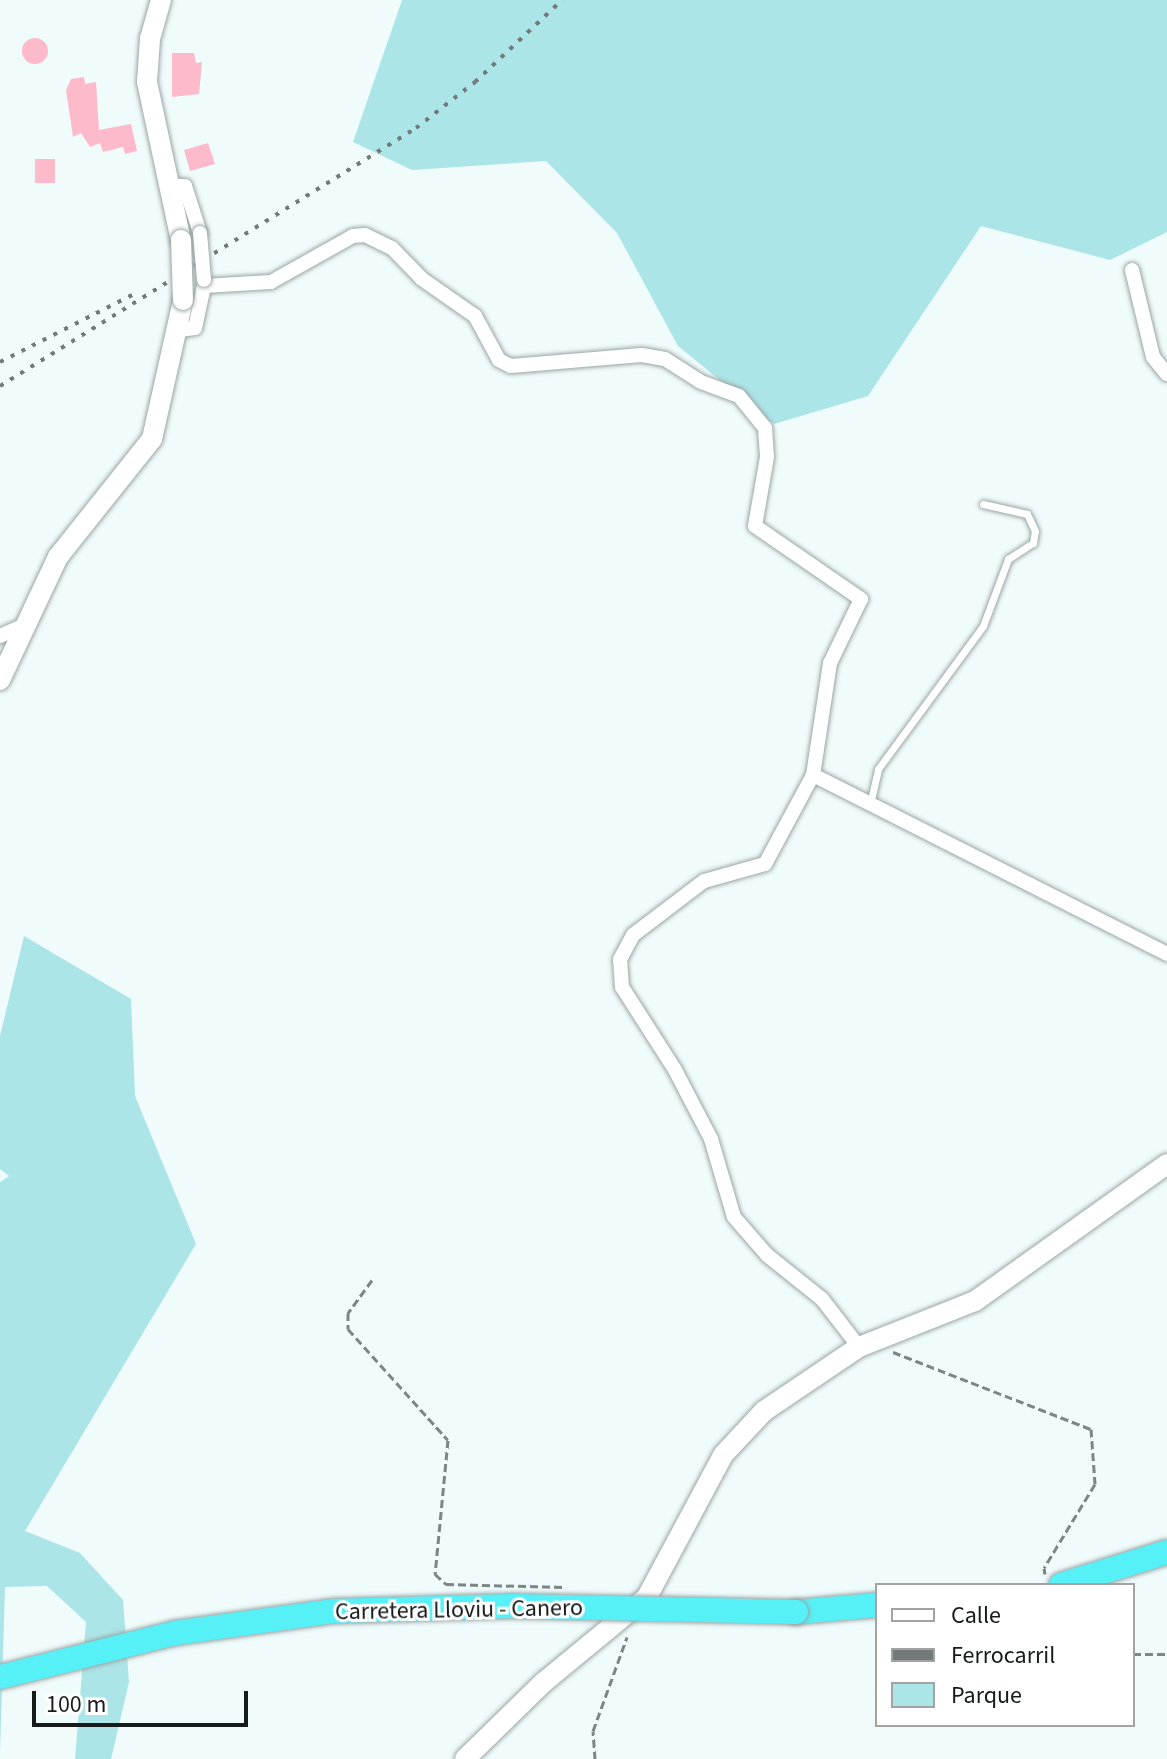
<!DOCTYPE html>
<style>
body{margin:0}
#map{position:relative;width:1167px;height:1759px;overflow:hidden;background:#f0fbfb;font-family:"Source Sans 3",sans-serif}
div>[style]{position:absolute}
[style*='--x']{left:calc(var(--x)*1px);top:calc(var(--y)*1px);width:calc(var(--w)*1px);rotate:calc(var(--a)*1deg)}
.green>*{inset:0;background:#ace5e7}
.building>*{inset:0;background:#fdbacb}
.round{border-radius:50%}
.path>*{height:3px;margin-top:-1.5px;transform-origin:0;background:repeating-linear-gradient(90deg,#7d8585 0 8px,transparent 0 12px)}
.roads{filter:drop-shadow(0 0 2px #9ba5a6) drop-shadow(0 0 2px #9ba5a6)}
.lane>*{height:7px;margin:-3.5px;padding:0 3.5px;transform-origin:3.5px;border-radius:3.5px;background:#fff}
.street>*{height:14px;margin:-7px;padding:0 7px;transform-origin:7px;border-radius:7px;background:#fff}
.secondary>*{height:20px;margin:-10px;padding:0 10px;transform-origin:10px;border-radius:10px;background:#fff}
.highway>*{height:24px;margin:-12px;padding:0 12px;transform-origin:12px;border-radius:12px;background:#56f0f7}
.rail>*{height:4px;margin-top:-2px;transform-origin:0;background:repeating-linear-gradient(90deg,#737a7a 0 4px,transparent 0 12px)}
.bridges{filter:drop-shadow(0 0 2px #9ba5a6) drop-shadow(0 0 2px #9ba5a6)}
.street-bridge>*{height:14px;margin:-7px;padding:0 7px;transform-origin:7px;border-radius:7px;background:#fff}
.secondary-bridge>*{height:20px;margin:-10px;padding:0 10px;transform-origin:10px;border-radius:10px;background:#fff}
.highway-bridge>*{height:24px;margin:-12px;padding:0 12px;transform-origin:12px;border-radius:12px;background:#56f0f7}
span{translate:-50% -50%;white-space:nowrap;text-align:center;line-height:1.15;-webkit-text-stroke:6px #fff;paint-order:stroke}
.street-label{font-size:24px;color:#161a1a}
.legend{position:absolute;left:875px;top:1583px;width:260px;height:144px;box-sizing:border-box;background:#fff;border:2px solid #a2a3a3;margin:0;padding:10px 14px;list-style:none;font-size:24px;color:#161a1a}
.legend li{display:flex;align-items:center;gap:16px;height:40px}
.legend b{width:40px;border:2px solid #a2a3a3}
.scale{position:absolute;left:32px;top:1691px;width:216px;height:36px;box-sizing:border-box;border:4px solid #161a1a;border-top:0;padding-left:10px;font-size:24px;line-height:28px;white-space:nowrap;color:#161a1a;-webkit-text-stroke:6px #fff;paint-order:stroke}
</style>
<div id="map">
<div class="green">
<div style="clip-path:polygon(402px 0,1167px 0,1167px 232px,1110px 260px,981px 226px,868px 396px,774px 424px,678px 346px,617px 233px,546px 161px,412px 170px,353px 142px)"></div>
<div style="clip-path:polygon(24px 936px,131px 999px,135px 1096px,196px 1244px,25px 1531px,80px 1553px,123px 1600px,129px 1682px,111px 1759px,75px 1759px,86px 1622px,47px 1586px,5px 1587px,0 1754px,0 1182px,9px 1176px,0 1169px,0 1036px)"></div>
</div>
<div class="building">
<div class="round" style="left:22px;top:38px;width:26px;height:26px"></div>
<div style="clip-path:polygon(172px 53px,194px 53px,196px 63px,202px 62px,199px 94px,172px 97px)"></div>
<div style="clip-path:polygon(84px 77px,85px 84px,96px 82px,99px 130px,131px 124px,137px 151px,125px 154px,123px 147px,103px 152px,100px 143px,90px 147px,81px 133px,73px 137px,66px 90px,71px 79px)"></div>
<div style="clip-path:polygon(208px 143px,215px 164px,190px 171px,184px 150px)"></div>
<div style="clip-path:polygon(35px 159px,55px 159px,55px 183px,35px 183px)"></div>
</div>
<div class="path">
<div style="--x:372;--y:1280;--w:41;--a:126"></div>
<div style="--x:348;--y:1313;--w:16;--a:90"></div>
<div style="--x:348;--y:1329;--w:149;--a:48"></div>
<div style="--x:448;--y:1440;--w:135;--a:95.5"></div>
<div style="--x:435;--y:1574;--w:15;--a:42"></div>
<div style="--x:446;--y:1584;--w:117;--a:1.5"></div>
<div style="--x:893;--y:1352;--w:212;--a:21.3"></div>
<div style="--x:1091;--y:1429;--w:55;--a:85.8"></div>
<div style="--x:1095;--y:1484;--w:98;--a:121.3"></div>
<div style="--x:1044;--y:1568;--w:6;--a:81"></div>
<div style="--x:1133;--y:1654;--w:34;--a:0"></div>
<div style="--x:595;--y:1759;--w:28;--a:-94"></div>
<div style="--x:593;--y:1731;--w:100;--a:-70.1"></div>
</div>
<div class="roads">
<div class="lane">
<div style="--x:871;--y:800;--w:32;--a:-77"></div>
<div style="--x:878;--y:769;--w:177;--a:-53.7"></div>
<div style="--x:983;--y:626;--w:72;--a:-69.5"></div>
<div style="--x:1008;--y:559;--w:30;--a:-33"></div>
<div style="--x:1033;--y:543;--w:12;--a:-81"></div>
<div style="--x:1035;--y:531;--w:19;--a:-115"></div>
<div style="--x:1027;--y:514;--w:45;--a:-167.2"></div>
</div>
<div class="street">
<div style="--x:169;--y:185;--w:16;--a:4"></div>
<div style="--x:185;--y:186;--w:49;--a:72.3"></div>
<div style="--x:1132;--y:270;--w:89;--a:76.4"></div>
<div style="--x:1153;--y:357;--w:22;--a:51"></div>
<div style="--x:179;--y:330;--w:16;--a:-7"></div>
<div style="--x:195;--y:328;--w:43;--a:-77.9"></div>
<div style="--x:204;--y:286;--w:67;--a:-3.4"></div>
<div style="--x:271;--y:282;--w:94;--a:-29.3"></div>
<div style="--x:353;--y:236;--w:12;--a:-5"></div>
<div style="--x:365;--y:235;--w:30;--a:26"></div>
<div style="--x:392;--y:248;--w:43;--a:45.9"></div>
<div style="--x:422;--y:279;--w:65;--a:34.9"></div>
<div style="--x:475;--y:316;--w:50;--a:61.4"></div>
<div style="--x:499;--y:360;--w:13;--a:27"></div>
<div style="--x:511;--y:366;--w:131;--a:-4.8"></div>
<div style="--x:642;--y:355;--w:23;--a:10"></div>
<div style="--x:665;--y:359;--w:43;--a:32.6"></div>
<div style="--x:701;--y:382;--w:40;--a:20.2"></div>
<div style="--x:739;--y:396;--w:41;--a:50.9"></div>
<div style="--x:765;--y:428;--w:29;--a:86"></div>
<div style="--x:767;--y:457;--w:70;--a:99.9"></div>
<div style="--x:755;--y:526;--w:129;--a:34.6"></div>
<div style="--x:861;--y:599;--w:71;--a:115.8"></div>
<div style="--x:830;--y:663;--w:113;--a:98.6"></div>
<div style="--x:813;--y:775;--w:101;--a:118.3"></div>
<div style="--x:765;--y:864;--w:63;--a:164.4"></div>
<div style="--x:704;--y:881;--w:89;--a:142.7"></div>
<div style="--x:633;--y:935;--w:27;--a:118"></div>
<div style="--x:620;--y:959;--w:28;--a:86"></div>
<div style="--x:622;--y:987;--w:98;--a:57.4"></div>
<div style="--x:675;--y:1070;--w:78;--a:62.4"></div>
<div style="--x:711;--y:1139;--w:81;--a:73.6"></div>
<div style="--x:734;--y:1217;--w:50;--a:49"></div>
<div style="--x:767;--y:1255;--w:70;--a:38.7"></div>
<div style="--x:822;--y:1299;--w:61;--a:52.4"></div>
<div style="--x:0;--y:636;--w:30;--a:-24"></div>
<div style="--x:813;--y:775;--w:397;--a:26.8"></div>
</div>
<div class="secondary">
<div style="--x:161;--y:0;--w:41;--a:105.8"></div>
<div style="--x:150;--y:39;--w:43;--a:94"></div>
<div style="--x:147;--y:82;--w:162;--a:77.9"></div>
<div style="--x:0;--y:680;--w:136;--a:-64.8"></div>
<div style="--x:58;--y:557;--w:151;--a:-51.5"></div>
<div style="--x:152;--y:439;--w:142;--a:-77.4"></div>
<div style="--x:465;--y:1759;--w:110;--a:-44.3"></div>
<div style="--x:544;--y:1682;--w:134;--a:-39.5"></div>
<div style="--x:647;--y:1597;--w:161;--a:-61.8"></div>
<div style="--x:723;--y:1455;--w:60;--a:-47"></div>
<div style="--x:764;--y:1411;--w:115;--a:-34"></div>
<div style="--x:859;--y:1347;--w:125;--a:-21.6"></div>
<div style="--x:975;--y:1301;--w:236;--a:-35.5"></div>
</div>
<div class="highway">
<div style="--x:1061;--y:1585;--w:111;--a:-17.3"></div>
<div style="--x:796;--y:1612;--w:81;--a:-4.9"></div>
</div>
</div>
<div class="rail">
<div style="--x:0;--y:362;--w:155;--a:-26.9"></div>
<div style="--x:0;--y:386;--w:490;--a:-31.8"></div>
<div style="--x:416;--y:128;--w:75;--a:-37.9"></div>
<div style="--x:475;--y:82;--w:120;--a:-43.3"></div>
</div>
<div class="bridges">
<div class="street-bridge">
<div style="--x:200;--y:233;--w:47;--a:85.1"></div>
</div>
<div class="secondary-bridge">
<div style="--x:181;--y:240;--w:60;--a:88.1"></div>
</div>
<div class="highway-bridge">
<div style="--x:0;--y:1677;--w:180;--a:-14.1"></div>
<div style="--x:175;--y:1633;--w:161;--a:-7.9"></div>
<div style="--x:334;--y:1611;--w:178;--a:-1.6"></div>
<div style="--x:512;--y:1606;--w:284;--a:1.2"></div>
</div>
</div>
<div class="street-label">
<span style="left:459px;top:1610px;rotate:-1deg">Carretera Lloviu - Canero</span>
</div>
<ul class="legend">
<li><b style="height:10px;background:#fff"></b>Calle</li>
<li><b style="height:10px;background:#737a7a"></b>Ferrocarril</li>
<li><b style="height:22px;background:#ace5e7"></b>Parque</li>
</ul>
<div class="scale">100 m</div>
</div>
